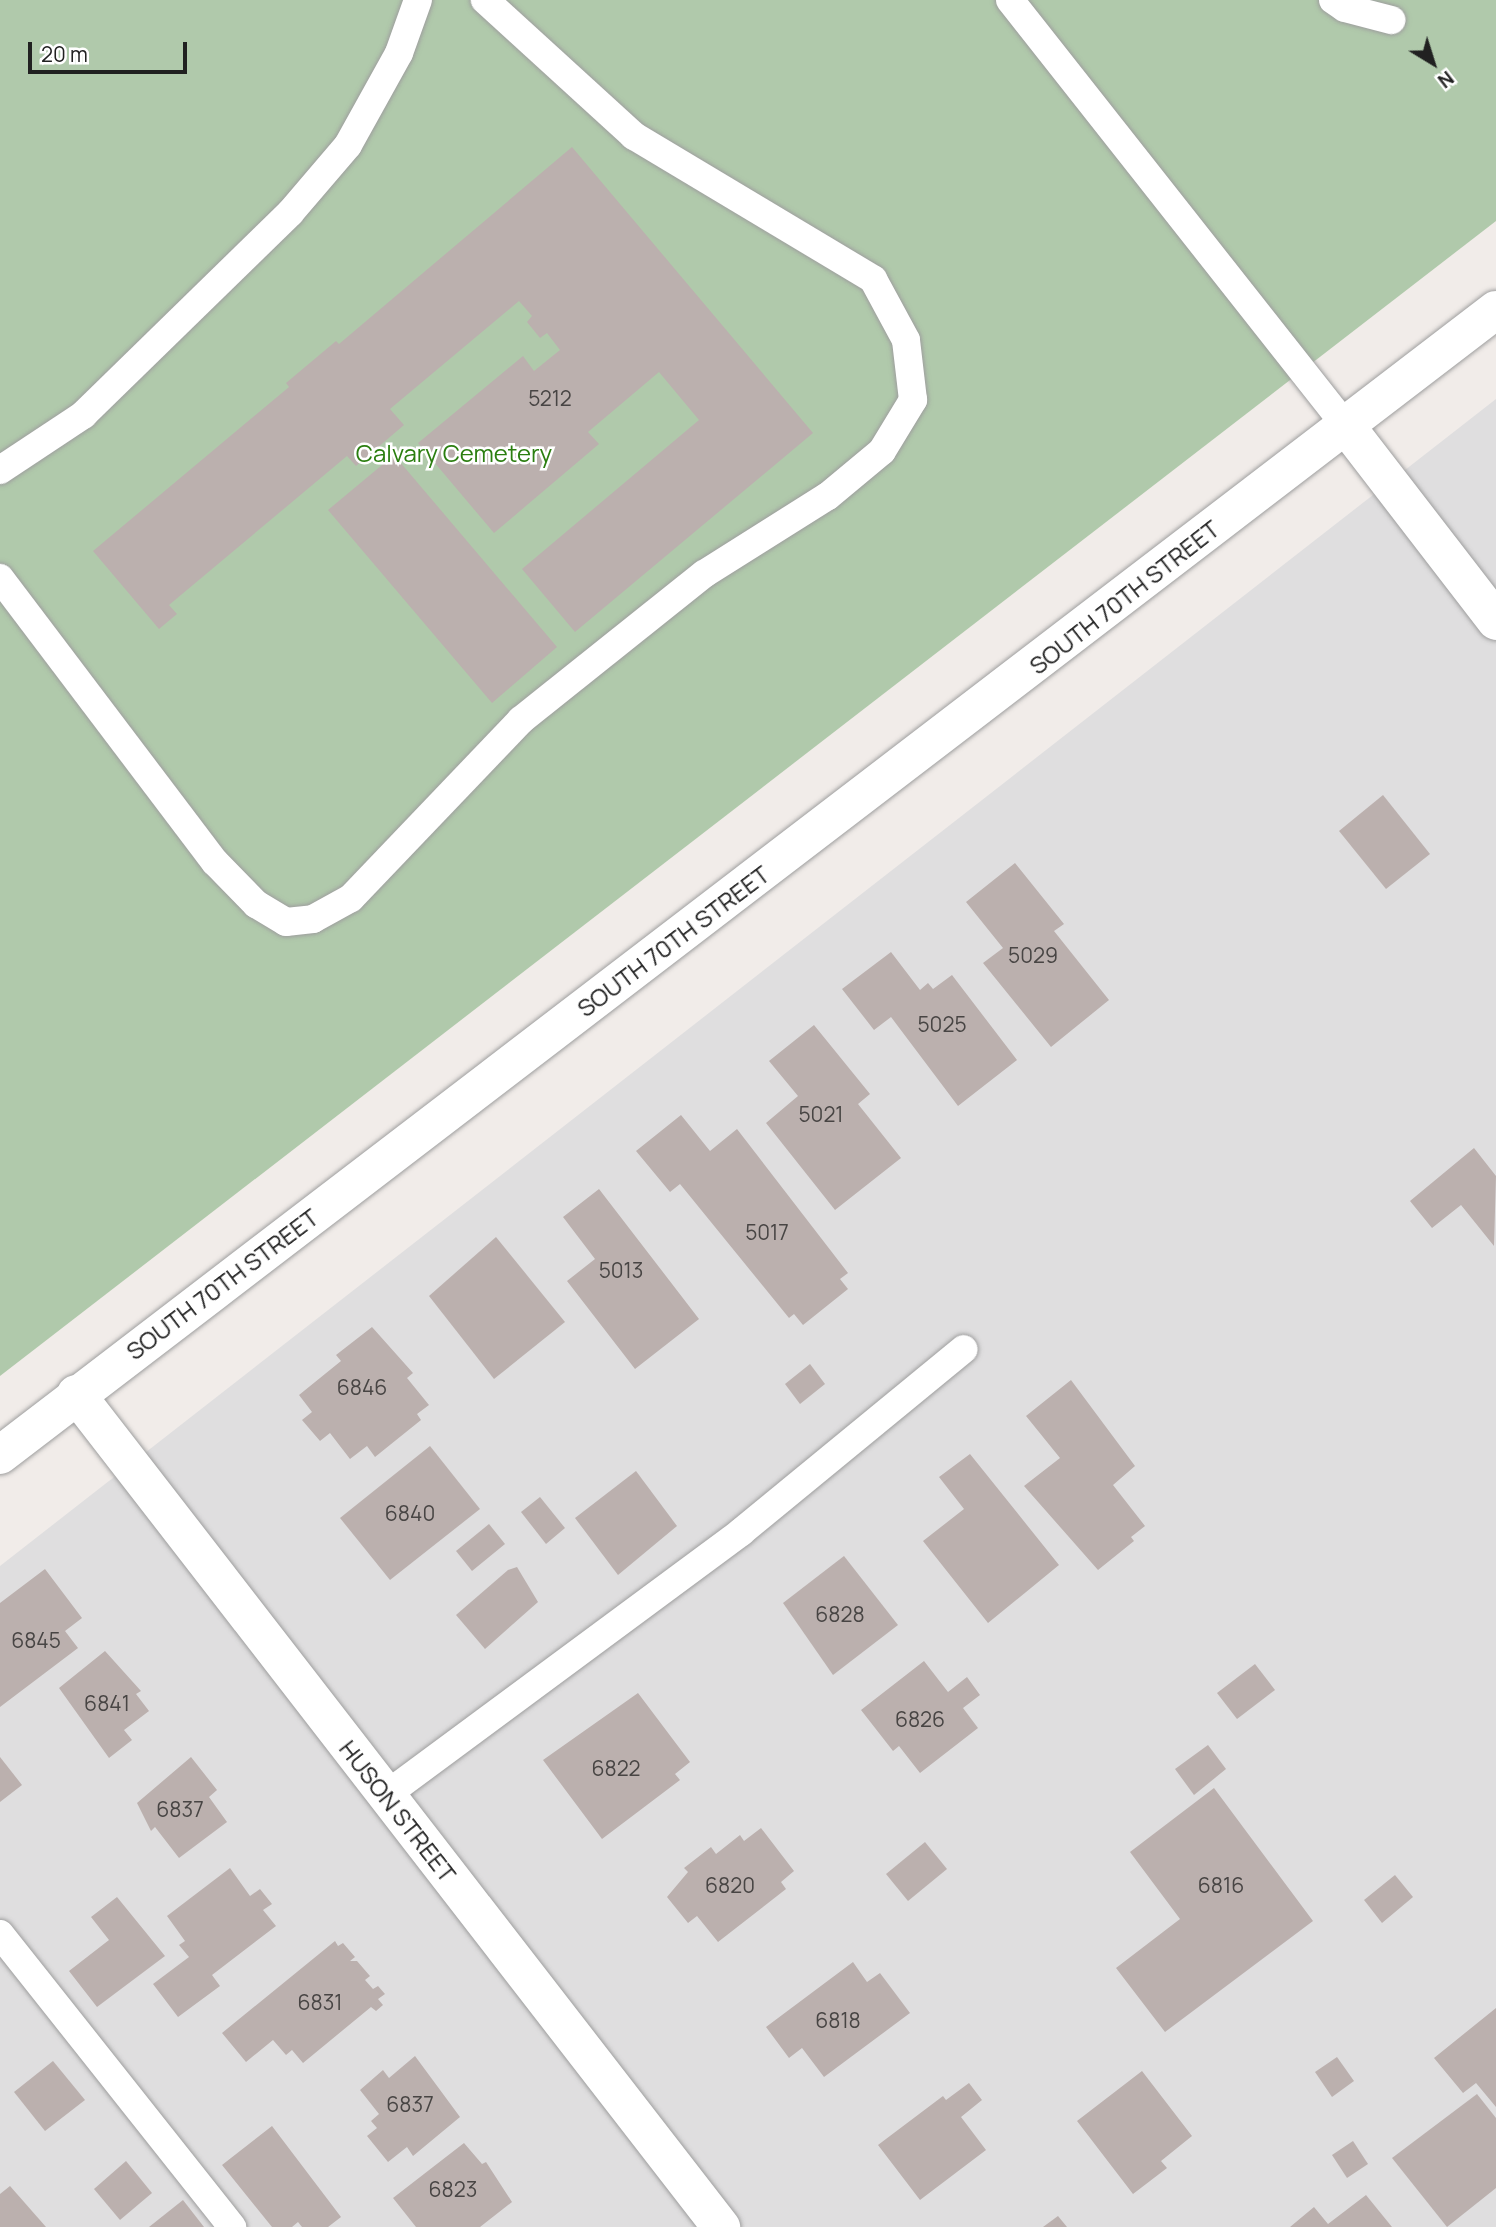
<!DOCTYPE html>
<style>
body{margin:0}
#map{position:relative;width:1496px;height:2227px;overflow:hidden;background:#f1ece9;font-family:Manrope,sans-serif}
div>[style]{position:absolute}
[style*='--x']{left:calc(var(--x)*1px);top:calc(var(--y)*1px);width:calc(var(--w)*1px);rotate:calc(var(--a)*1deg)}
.residential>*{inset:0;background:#dfdedf}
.cemetery>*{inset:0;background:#b0c9ab}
.building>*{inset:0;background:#bbb0ae}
.roads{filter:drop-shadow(0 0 2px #9e9e9e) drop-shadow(0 0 2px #9e9e9e)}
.service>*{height:28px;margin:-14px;padding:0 14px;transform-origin:14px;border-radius:14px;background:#fff}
.minor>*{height:38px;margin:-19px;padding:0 19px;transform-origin:19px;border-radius:19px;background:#fff}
span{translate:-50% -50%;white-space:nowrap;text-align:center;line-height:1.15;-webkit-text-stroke:5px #fff;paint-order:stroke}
.number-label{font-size:21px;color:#484544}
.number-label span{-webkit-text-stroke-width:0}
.park-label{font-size:24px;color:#2b7e10}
.street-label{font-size:24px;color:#212121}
.north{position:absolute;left:1398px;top:28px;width:70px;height:70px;-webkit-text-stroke:5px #fff;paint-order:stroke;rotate:142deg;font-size:19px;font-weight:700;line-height:28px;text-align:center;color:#212121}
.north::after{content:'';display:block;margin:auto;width:24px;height:32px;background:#212121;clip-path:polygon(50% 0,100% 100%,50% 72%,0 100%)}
.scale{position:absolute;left:28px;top:42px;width:159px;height:32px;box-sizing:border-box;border:4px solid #212121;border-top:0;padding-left:9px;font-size:21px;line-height:24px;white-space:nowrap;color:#212121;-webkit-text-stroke:5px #fff;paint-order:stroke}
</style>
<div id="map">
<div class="residential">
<div style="clip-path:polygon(1496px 399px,1496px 2227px,0 2227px,0 1566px)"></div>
</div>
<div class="cemetery">
<div style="clip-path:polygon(0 0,1496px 0,1496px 221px,0 1376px)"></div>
</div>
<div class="building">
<div style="clip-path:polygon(572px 147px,813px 433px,575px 632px,522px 569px,699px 420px,659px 372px,588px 432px,599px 444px,494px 533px,418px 443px,523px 356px,534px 371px,560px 350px,547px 333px,540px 338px,527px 322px,532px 316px,519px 301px,390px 409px,404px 425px,356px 466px,347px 456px,169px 605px,177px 614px,159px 629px,93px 551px,289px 387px,286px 383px,336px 341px,339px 344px)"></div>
<div style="clip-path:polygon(394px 455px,557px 647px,492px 703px,328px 510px)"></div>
<div style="clip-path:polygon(1383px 795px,1430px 854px,1386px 889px,1339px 831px)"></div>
<div style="clip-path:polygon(1015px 863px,1064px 924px,1054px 931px,1109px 1000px,1051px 1047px,983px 963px,1003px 948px,966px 902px)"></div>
<div style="clip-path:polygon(891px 952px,920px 990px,928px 983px,933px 989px,952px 975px,1017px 1060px,958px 1106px,891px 1017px,874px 1030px,842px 989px)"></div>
<div style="clip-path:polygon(814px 1025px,870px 1094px,858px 1104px,901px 1158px,835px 1210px,766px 1123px,798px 1096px,769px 1061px)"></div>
<div style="clip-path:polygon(681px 1115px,710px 1151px,737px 1129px,848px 1273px,840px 1279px,848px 1289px,803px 1325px,794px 1314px,789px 1318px,680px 1184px,670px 1192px,636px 1151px)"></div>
<div style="clip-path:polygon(1474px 1148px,1496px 1176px,1494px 1246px,1461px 1205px,1432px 1228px,1410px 1201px)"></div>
<div style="clip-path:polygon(599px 1189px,699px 1319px,635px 1369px,567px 1281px,595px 1259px,563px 1217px)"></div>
<div style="clip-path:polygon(496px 1237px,565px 1322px,494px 1379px,429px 1296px)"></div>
<div style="clip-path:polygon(372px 1327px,413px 1373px,407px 1378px,429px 1405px,417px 1414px,421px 1420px,375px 1457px,367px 1446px,350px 1459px,330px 1433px,320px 1441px,302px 1420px,312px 1412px,299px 1395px,341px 1361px,336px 1355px)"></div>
<div style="clip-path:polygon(810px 1364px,825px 1384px,800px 1404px,785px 1384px)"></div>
<div style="clip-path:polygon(1071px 1380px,1135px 1466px,1113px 1485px,1145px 1526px,1131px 1537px,1134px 1541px,1098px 1570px,1024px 1486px,1060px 1458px,1026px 1416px)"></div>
<div style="clip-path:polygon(430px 1446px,480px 1509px,390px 1580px,340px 1518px)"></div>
<div style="clip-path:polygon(970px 1454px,1059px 1565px,988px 1623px,923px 1541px,964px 1509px,939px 1477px)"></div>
<div style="clip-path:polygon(636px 1471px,677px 1526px,618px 1575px,575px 1518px)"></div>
<div style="clip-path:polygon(540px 1497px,565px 1528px,546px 1544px,521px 1512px)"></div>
<div style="clip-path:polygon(489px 1524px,505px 1544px,472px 1571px,456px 1551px)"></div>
<div style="clip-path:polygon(844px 1556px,898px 1625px,833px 1675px,783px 1603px)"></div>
<div style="clip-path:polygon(517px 1567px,538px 1602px,485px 1649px,456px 1615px,508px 1570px)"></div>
<div style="clip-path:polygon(45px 1569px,82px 1618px,65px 1631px,78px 1648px,0 1707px,0 1603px)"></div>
<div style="clip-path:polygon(105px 1651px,141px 1691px,136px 1694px,149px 1711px,124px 1730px,132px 1740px,109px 1758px,59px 1688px)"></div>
<div style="clip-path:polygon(924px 1661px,948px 1692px,967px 1677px,980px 1695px,963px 1708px,978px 1728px,920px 1773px,899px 1746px,893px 1751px,861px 1710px)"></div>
<div style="clip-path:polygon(1255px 1664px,1275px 1690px,1237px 1719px,1217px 1693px)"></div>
<div style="clip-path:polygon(638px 1693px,690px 1762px,675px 1774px,680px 1780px,602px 1839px,543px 1760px)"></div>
<div style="clip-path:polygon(1208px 1745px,1226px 1769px,1194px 1795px,1175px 1769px)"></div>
<div style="clip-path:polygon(0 1757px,22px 1785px,0 1802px)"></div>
<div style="clip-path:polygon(191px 1757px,217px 1790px,209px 1797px,227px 1822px,179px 1858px,155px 1827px,151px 1831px,137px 1803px)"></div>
<div style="clip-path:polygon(1214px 1788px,1313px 1921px,1165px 2032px,1116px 1968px,1180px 1919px,1130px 1852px)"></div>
<div style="clip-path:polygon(761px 1828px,794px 1871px,781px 1882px,786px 1889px,718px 1942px,697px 1916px,688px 1923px,667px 1897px,688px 1872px,684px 1868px,711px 1847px,716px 1854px,740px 1835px,744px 1841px)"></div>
<div style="clip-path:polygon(925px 1842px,947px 1869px,908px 1901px,886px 1874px)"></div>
<div style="clip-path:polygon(230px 1868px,250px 1896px,260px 1889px,272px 1904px,263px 1910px,276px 1926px,212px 1975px,220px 1986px,178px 2017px,153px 1984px,189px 1957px,179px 1945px,185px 1941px,167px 1916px)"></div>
<div style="clip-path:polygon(1395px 1875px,1413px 1897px,1382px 1923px,1364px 1900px)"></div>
<div style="clip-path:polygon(117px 1897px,165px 1956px,97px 2007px,69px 1971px,109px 1940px,91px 1917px)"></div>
<div style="clip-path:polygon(335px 1941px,338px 1946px,343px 1943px,355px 1957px,350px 1961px,357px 1961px,370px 1976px,365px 1980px,373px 1989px,378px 1986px,385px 1994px,378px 1999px,383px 2005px,376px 2011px,371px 2007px,303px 2063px,292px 2050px,286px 2055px,273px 2040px,246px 2062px,222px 2033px)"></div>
<div style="clip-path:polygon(853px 1962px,867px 1982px,880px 1973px,910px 2013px,824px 2077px,802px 2048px,789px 2058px,766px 2027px)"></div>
<div style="clip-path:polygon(1496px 2008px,1496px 2107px,1476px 2083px,1463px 2093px,1434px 2058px)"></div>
<div style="clip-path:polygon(415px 2056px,460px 2117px,413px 2156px,407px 2147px,388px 2162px,367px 2136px,377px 2128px,371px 2121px,379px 2114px,360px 2090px,383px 2070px,389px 2078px)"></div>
<div style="clip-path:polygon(1337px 2057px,1354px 2081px,1332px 2097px,1315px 2072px)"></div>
<div style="clip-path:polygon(53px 2061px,85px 2100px,45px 2131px,14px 2092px)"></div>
<div style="clip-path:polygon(1142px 2071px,1192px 2136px,1161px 2161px,1167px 2168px,1133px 2194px,1077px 2121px)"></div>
<div style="clip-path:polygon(969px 2083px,982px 2100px,961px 2117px,986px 2150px,920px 2200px,878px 2145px,943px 2096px,946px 2100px)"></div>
<div style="clip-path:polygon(1477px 2094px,1496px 2118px,1496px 2188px,1447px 2227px,1392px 2158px)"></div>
<div style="clip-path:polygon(272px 2126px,341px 2217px,328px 2227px,302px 2227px,298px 2222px,292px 2227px,272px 2227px,222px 2165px)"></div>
<div style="clip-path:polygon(1353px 2141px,1368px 2164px,1347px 2178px,1332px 2155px)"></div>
<div style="clip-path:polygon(464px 2143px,482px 2164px,486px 2162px,512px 2202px,480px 2227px,416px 2227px,393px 2198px)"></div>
<div style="clip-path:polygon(126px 2161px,152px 2193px,120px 2220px,94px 2189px)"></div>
<div style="clip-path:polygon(10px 2186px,46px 2227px,0 2227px,0 2194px)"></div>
<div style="clip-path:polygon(1366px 2195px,1392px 2227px,1290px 2227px,1314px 2207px,1328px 2224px)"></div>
<div style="clip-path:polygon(183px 2200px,204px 2227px,149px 2227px)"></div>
<div style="clip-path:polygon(1058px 2216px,1067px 2227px,1043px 2227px)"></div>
</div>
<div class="roads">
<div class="service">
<div style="--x:1010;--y:0;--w:543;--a:51.74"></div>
<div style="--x:1333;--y:0;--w:14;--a:34"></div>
<div style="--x:1345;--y:8;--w:48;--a:14.6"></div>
<div style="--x:0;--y:470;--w:100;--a:-33.5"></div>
<div style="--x:83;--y:415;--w:289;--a:-44.3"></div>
<div style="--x:290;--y:213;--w:89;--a:-49.5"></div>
<div style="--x:348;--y:145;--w:105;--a:-61"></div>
<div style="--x:399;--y:53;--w:56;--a:-70.3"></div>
<div style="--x:0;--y:578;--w:356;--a:52.9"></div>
<div style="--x:215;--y:862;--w:59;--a:45.7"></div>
<div style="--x:256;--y:904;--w:35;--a:31"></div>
<div style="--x:286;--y:922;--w:27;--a:-6"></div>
<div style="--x:313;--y:919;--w:43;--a:-28.9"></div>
<div style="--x:351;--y:898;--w:246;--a:-46.3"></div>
<div style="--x:521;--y:720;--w:234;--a:-38.6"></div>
<div style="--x:704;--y:574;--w:146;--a:-32.2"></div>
<div style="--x:828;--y:496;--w:70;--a:-39.8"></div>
<div style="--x:882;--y:451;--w:60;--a:-58.7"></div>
<div style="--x:913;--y:400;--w:60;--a:-96.7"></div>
<div style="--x:906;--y:340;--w:69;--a:-118.4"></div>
<div style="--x:873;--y:279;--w:279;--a:-149.1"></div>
<div style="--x:634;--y:136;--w:202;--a:-137.6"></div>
<div style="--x:386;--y:1795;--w:442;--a:-36.5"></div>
<div style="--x:741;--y:1532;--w:288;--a:-39.4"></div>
<div style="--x:0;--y:1934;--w:374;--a:51.6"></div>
</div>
<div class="minor">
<div style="--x:1346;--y:426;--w:246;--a:52.4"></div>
<div style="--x:76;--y:1394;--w:1054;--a:52.25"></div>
<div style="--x:0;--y:1455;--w:1884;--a:-37.43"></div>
</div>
</div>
<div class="number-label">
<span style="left:550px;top:398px">5212</span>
<span style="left:1033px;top:955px">5029</span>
<span style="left:942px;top:1024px">5025</span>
<span style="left:821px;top:1114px">5021</span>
<span style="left:767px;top:1232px">5017</span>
<span style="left:621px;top:1270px">5013</span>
<span style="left:362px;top:1387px">6846</span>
<span style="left:410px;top:1513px">6840</span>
<span style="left:840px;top:1614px">6828</span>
<span style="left:36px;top:1640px">6845</span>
<span style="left:107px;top:1703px">6841</span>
<span style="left:920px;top:1719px">6826</span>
<span style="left:616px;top:1768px">6822</span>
<span style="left:180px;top:1809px">6837</span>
<span style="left:730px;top:1885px">6820</span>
<span style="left:1221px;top:1885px">6816</span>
<span style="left:320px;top:2002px">6831</span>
<span style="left:838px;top:2020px">6818</span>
<span style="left:410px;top:2104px">6837</span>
<span style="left:453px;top:2189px">6823</span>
</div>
<div class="park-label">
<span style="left:454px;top:453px">Calvary Cemetery</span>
</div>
<div class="street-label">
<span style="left:1124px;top:597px;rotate:-38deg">SOUTH 70TH STREET</span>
<span style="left:673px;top:941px;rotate:-37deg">SOUTH 70TH STREET</span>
<span style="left:222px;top:1284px;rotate:-37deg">SOUTH 70TH STREET</span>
<span style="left:398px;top:1811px;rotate:52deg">HUSON STREET</span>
</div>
<div class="north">N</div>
<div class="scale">20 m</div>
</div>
